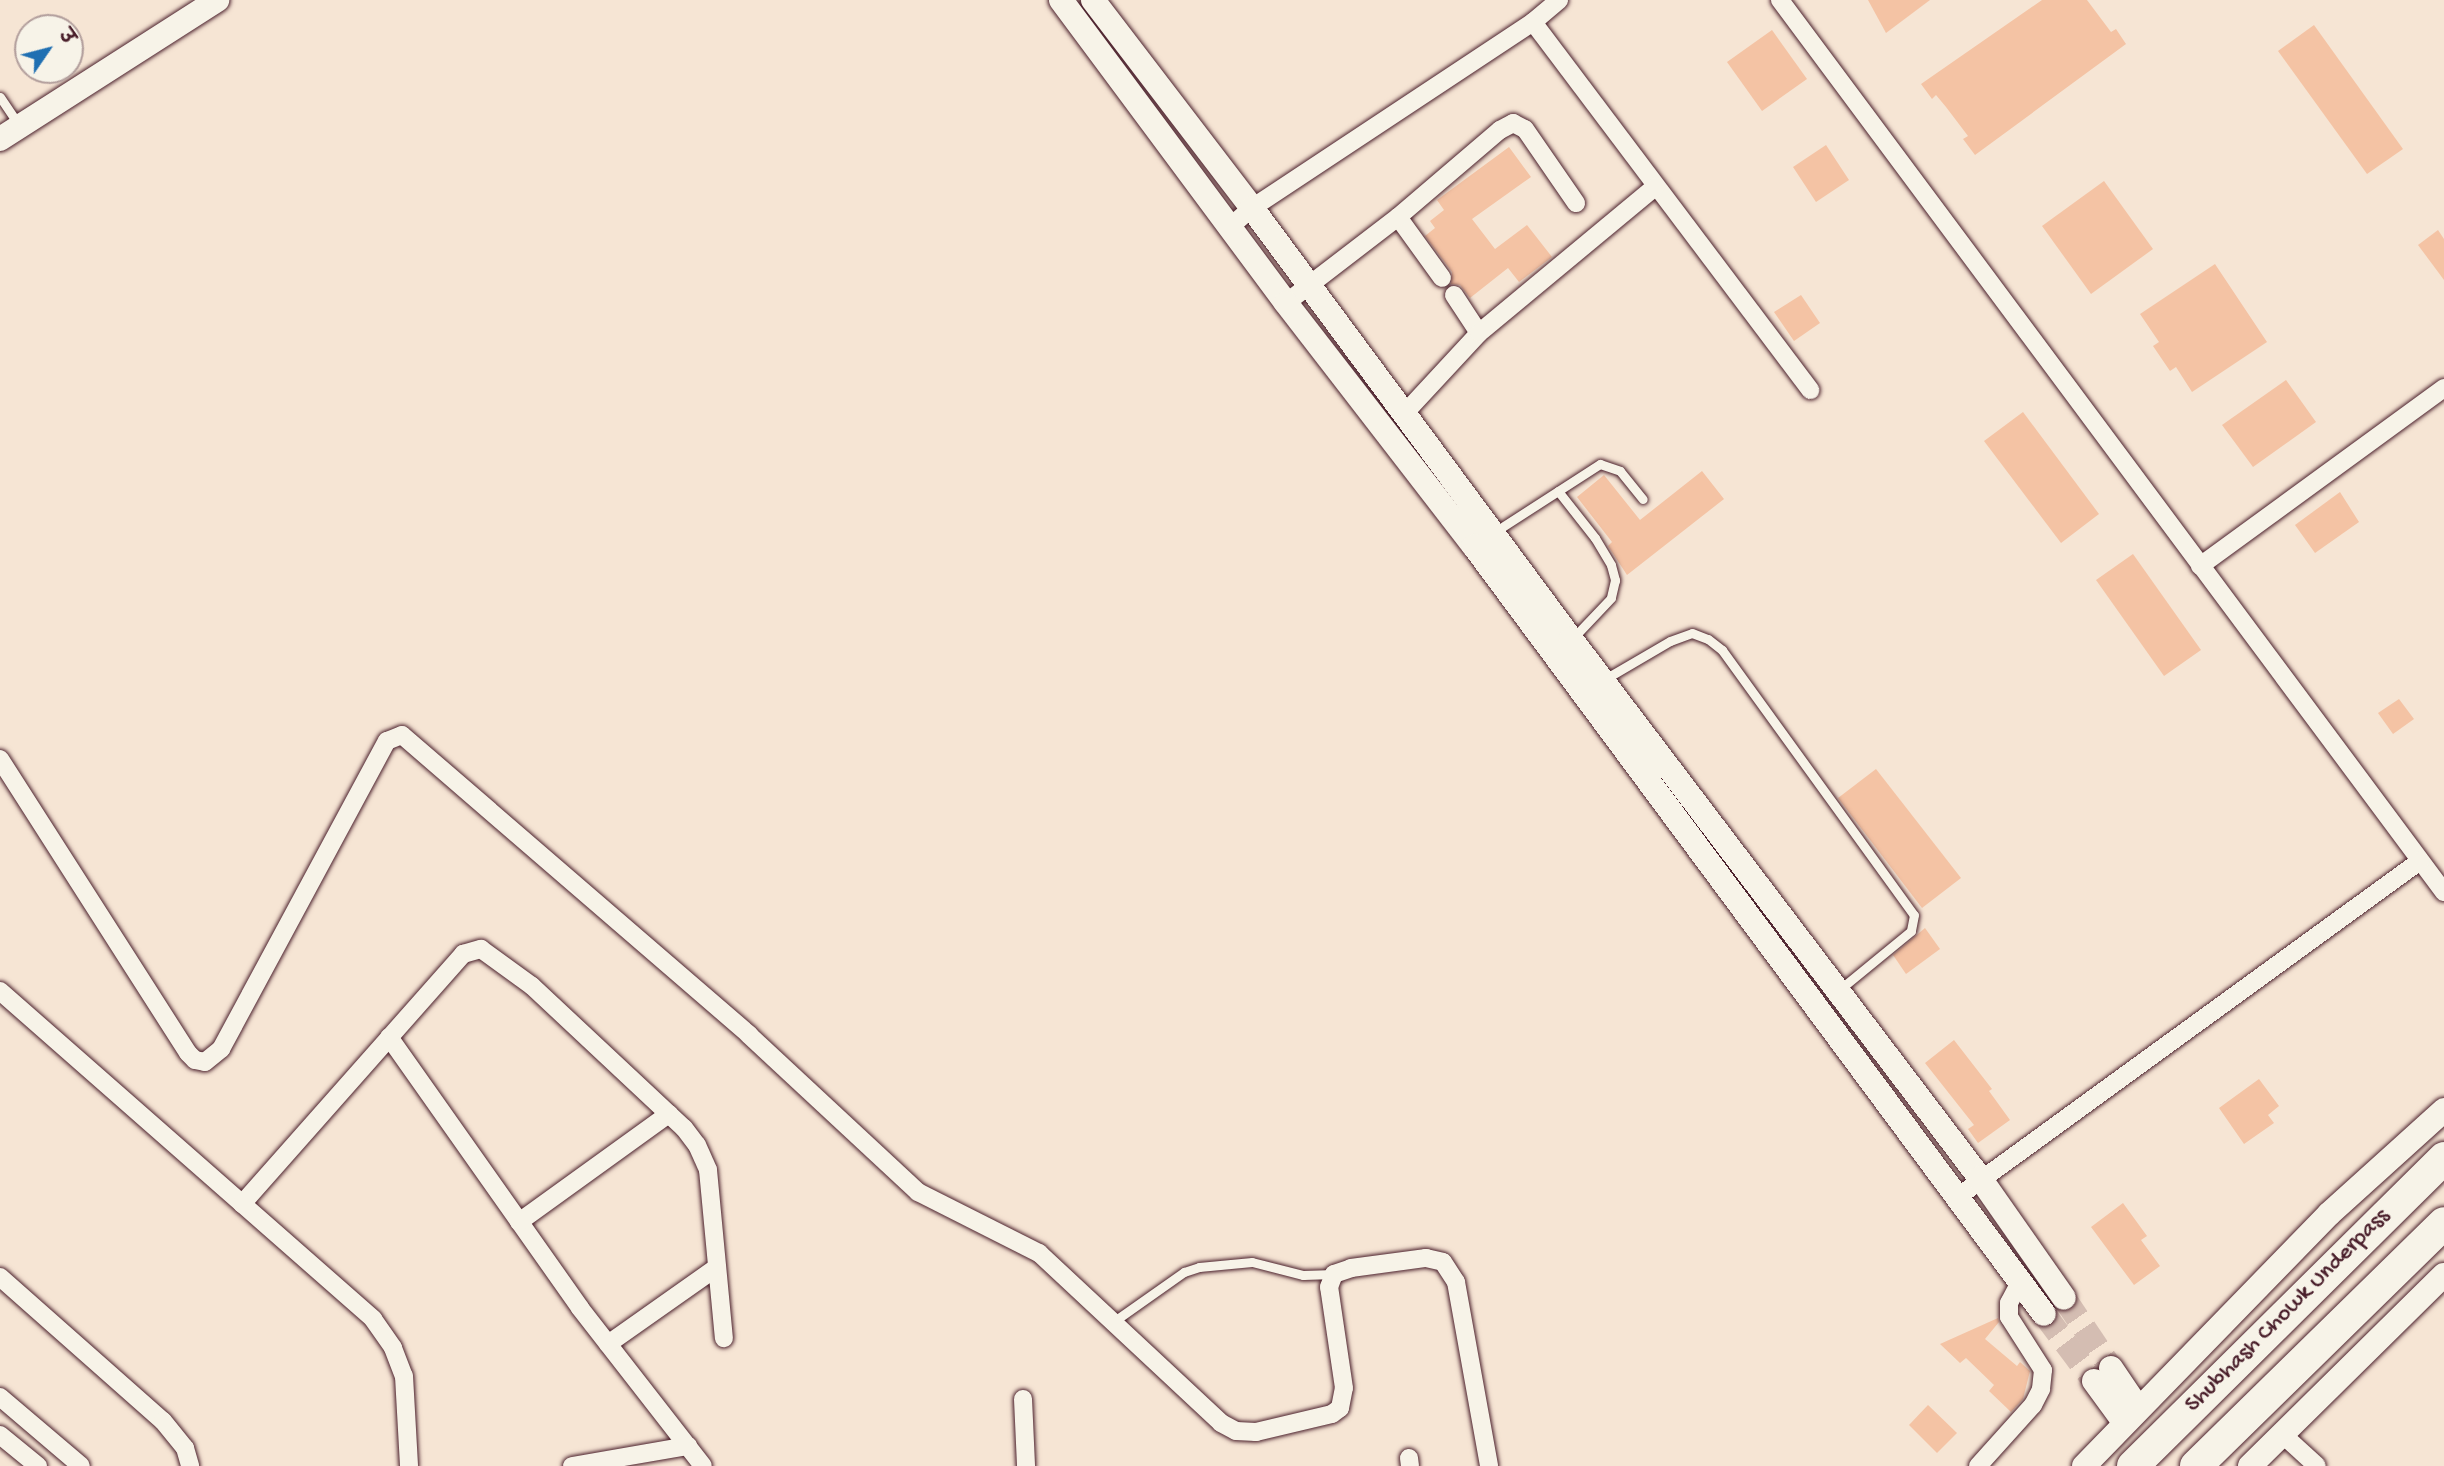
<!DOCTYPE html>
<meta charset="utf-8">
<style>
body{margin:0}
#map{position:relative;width:2444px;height:1466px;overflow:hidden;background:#f6e5d4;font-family:"Gochi Hand","Playpen Sans Deva",sans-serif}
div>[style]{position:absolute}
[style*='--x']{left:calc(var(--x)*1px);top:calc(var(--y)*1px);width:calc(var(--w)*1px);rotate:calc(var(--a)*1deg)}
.building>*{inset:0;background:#f4c3a4}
.secondary-tunnel>*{height:24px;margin-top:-12px;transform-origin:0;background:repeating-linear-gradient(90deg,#d4bdb2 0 24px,transparent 0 36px)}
.roads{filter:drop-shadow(0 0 2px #4a1f2b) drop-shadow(0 0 2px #4a1f2b)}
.lane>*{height:9px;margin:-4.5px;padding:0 4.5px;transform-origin:4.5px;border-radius:4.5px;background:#f7f3e8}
.street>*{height:18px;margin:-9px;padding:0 9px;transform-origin:9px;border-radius:9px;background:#f7f3e8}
.secondary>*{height:24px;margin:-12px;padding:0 12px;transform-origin:12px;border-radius:12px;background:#f7f3e8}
.highway>*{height:32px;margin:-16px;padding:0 16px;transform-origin:16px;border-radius:16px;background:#f7f3e8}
span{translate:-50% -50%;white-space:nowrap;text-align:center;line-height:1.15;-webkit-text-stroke:5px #f7f3e8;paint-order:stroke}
.street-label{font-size:24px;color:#4a1f2b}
.north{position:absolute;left:14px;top:14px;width:70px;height:70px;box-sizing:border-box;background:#f7f3e8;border:2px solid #b29e9c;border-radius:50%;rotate:55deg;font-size:19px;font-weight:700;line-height:28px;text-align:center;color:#4a1f2b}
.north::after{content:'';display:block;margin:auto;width:24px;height:32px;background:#1f6fb2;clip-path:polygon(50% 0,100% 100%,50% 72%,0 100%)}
</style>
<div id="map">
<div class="building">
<div style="clip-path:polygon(1868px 0,1930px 0,1886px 33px)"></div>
<div style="clip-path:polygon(2042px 0,2087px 0,2111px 32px,2116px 29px,2126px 44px,1975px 155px,1963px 139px,1968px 136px,1946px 107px,1936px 95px,1932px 99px,1921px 84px)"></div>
<div style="clip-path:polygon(2314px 25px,2403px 149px,2367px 174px,2278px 51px)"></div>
<div style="clip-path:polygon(1772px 30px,1807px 79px,1762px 111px,1727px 62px)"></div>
<div style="clip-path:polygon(1826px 145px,1849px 180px,1816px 202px,1793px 167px)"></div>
<div style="clip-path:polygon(1509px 147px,1531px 177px,1472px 219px,1495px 249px,1527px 225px,1552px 257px,1519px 282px,1508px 268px,1470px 298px,1460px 285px,1451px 284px,1452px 272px,1425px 236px,1435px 228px,1430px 221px,1444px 210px,1437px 200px)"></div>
<div style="clip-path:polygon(2104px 181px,2153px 249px,2091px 294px,2042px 226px)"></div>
<div style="clip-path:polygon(2438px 230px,2444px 239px,2444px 280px,2418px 245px)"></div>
<div style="clip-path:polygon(2215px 264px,2267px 342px,2192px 392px,2176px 367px,2170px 371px,2153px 346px,2159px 342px,2140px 314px)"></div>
<div style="clip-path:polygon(1801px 295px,1820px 323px,1794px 341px,1774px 312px)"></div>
<div style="clip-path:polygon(2286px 380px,2316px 422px,2253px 467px,2222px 425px)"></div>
<div style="clip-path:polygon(2023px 412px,2099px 514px,2061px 543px,1984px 441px)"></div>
<div style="clip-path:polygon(1702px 471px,1724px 499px,1627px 575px,1608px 546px,1612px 542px,1577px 497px,1604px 475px,1640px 520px)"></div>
<div style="clip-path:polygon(2340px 492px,2359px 522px,2315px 553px,2295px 525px)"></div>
<div style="clip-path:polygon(2133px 554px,2201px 650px,2164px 676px,2096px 580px)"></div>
<div style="clip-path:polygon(2399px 699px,2414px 719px,2393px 734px,2378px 713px)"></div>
<div style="clip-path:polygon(1876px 769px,1961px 878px,1922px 908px,1838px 798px)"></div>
<div style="clip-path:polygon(1925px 928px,1940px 949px,1906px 974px,1893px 955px)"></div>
<div style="clip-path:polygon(1954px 1040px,1992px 1089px,1989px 1091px,2010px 1120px,1978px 1143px,1968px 1129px,1974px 1125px,1925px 1063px)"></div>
<div style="clip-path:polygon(2259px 1079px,2279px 1106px,2268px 1115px,2274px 1123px,2244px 1144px,2219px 1108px)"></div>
<div style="clip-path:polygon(2123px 1203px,2147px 1236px,2141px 1240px,2160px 1266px,2134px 1285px,2091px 1227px)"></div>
<div style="clip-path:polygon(1998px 1318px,1999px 1322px,1985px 1339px,2017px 1366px,2020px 1362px,2030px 1371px,2023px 1399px,2011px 1412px,1989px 1391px,1994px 1385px,1966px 1358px,1960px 1363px,1940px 1344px)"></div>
<div style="clip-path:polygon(1928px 1405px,1957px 1433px,1937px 1453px,1909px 1425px)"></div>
</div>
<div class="secondary-tunnel">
<div style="--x:2064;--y:1298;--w:84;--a:56.1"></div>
<div style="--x:2044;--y:1314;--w:84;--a:53.3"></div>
</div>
<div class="roads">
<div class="lane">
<div style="--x:0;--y:97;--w:34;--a:56"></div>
<div style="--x:1558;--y:491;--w:60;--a:51.8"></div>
<div style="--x:1595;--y:538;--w:31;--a:59"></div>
<div style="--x:1611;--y:565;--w:16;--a:75"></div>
<div style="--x:1615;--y:580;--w:18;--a:103"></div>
<div style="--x:1611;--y:598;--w:55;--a:133.5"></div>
<div style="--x:1496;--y:531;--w:124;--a:-32.8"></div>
<div style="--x:1600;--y:464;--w:21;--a:19"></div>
<div style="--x:1620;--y:471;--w:36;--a:51"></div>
<div style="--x:1605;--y:679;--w:75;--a:-30.3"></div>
<div style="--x:1670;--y:641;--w:23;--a:-20"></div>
<div style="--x:1692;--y:633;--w:17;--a:21"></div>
<div style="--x:1708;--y:639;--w:18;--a:38"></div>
<div style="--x:1722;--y:650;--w:327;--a:54.1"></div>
<div style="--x:1914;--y:915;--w:16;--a:101"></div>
<div style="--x:1911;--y:931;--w:93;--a:140.7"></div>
<div style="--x:1113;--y:1322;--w:87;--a:-35.2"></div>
<div style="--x:1184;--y:1272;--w:16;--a:-18"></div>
<div style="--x:1199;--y:1267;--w:53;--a:-5.4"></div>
<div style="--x:1252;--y:1262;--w:53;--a:14.3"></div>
<div style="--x:1303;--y:1275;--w:31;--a:-2"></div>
</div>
<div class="street">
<div style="--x:1780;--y:0;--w:1112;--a:53.34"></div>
<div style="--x:1533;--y:22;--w:461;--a:53"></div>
<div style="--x:1398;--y:217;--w:75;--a:54.2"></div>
<div style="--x:1231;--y:226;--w:28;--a:-41"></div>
<div style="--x:1252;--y:208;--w:337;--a:-33.5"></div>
<div style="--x:1533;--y:22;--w:34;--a:-40"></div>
<div style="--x:1454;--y:295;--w:45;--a:56.7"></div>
<div style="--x:1286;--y:303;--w:141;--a:-37.5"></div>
<div style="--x:1398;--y:217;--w:134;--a:-40.5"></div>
<div style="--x:1500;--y:130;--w:15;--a:-28"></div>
<div style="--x:1513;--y:123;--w:13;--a:27"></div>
<div style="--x:1525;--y:129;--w:90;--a:55.4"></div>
<div style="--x:1404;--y:414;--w:110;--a:-47.2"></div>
<div style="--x:1479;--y:333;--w:229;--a:-39.7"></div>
<div style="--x:2200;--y:566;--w:302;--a:-36.1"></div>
<div style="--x:0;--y:759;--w:349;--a:57.4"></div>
<div style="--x:188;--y:1053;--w:10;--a:45"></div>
<div style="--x:195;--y:1060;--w:10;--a:11"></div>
<div style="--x:205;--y:1062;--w:21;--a:-39"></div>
<div style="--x:221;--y:1049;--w:350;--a:-61.7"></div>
<div style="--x:387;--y:741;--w:16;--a:-22"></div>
<div style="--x:402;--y:735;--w:459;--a:40.8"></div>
<div style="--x:749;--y:1035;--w:231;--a:42.9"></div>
<div style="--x:918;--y:1192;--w:136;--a:26.8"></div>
<div style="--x:1039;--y:1253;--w:249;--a:43"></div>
<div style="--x:1221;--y:1423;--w:17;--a:28"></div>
<div style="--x:1236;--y:1431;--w:20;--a:3"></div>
<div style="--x:1256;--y:1432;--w:78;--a:-13.3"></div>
<div style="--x:1332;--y:1414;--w:10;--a:-37"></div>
<div style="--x:1340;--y:1408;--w:20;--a:-79"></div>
<div style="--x:1344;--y:1388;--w:102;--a:-98.4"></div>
<div style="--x:1329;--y:1287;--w:14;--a:-69"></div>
<div style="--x:1334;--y:1274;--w:18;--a:-19"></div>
<div style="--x:1351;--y:1268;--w:76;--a:-7.6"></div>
<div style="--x:1426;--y:1258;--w:17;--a:13"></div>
<div style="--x:1443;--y:1262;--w:24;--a:57"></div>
<div style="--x:1456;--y:1282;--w:187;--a:79.8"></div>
<div style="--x:0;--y:991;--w:497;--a:41.3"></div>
<div style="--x:373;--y:1319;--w:35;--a:55"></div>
<div style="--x:393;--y:1348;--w:30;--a:69"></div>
<div style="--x:404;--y:1376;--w:90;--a:86.8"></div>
<div style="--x:389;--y:1037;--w:332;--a:54.8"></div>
<div style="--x:580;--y:1308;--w:200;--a:52.1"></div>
<div style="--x:1959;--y:1196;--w:570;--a:-36.01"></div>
<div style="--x:242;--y:1204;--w:334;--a:-48.5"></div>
<div style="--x:463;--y:954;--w:19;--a:-16"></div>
<div style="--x:481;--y:949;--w:63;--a:36"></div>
<div style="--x:532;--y:986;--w:208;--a:43.1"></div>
<div style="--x:684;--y:1128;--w:21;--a:53"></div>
<div style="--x:697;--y:1145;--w:27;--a:66"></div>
<div style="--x:708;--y:1170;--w:169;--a:84.6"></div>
<div style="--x:519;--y:1222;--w:185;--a:-35.8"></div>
<div style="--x:0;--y:1277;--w:217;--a:41.5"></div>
<div style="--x:163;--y:1421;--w:35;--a:51"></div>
<div style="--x:185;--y:1448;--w:19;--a:74"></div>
<div style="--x:608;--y:1344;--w:133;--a:-35.2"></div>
<div style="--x:0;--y:1397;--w:106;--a:40.4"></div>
<div style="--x:1023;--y:1399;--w:67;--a:87.4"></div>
<div style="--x:2282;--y:1434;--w:47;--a:42.4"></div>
<div style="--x:0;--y:1435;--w:49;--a:39.2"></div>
<div style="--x:1409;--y:1458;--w:8;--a:83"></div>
<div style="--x:572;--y:1466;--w:118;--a:-9.8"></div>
<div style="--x:1978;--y:1466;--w:82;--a:-48"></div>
<div style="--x:2033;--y:1405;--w:18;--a:-63"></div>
<div style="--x:2041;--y:1389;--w:19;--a:-84"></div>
<div style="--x:2043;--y:1370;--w:63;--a:-122.7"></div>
<div style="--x:2009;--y:1317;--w:14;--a:-90"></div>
<div style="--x:2009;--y:1303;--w:24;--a:-62"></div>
</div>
<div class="secondary">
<div style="--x:1061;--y:0;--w:377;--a:53.4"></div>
<div style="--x:1286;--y:303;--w:307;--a:52.3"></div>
<div style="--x:1474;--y:546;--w:956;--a:53.42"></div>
<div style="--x:1093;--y:0;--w:262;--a:52.6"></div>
<div style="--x:1252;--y:208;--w:536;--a:53.49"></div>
<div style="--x:1571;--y:639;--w:677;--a:52.81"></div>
<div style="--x:1980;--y:1178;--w:146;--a:55"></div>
<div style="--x:0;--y:139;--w:258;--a:-32.6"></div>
<div style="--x:2111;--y:1368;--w:48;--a:56"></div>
<div style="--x:2094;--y:1381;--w:51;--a:53.8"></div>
<div style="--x:2084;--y:1466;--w:351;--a:-45.8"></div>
<div style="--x:2329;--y:1214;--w:155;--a:-42.1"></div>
<div style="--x:2250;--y:1466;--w:272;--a:-44.6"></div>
</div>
<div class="highway">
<div style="--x:2133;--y:1466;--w:438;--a:-44.7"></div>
<div style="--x:2196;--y:1466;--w:347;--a:-44.4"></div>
</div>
</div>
<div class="street-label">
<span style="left:2288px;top:1311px;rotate:-45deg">Shubhash Chowk Underpass</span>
</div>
<div class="north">उ</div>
</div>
